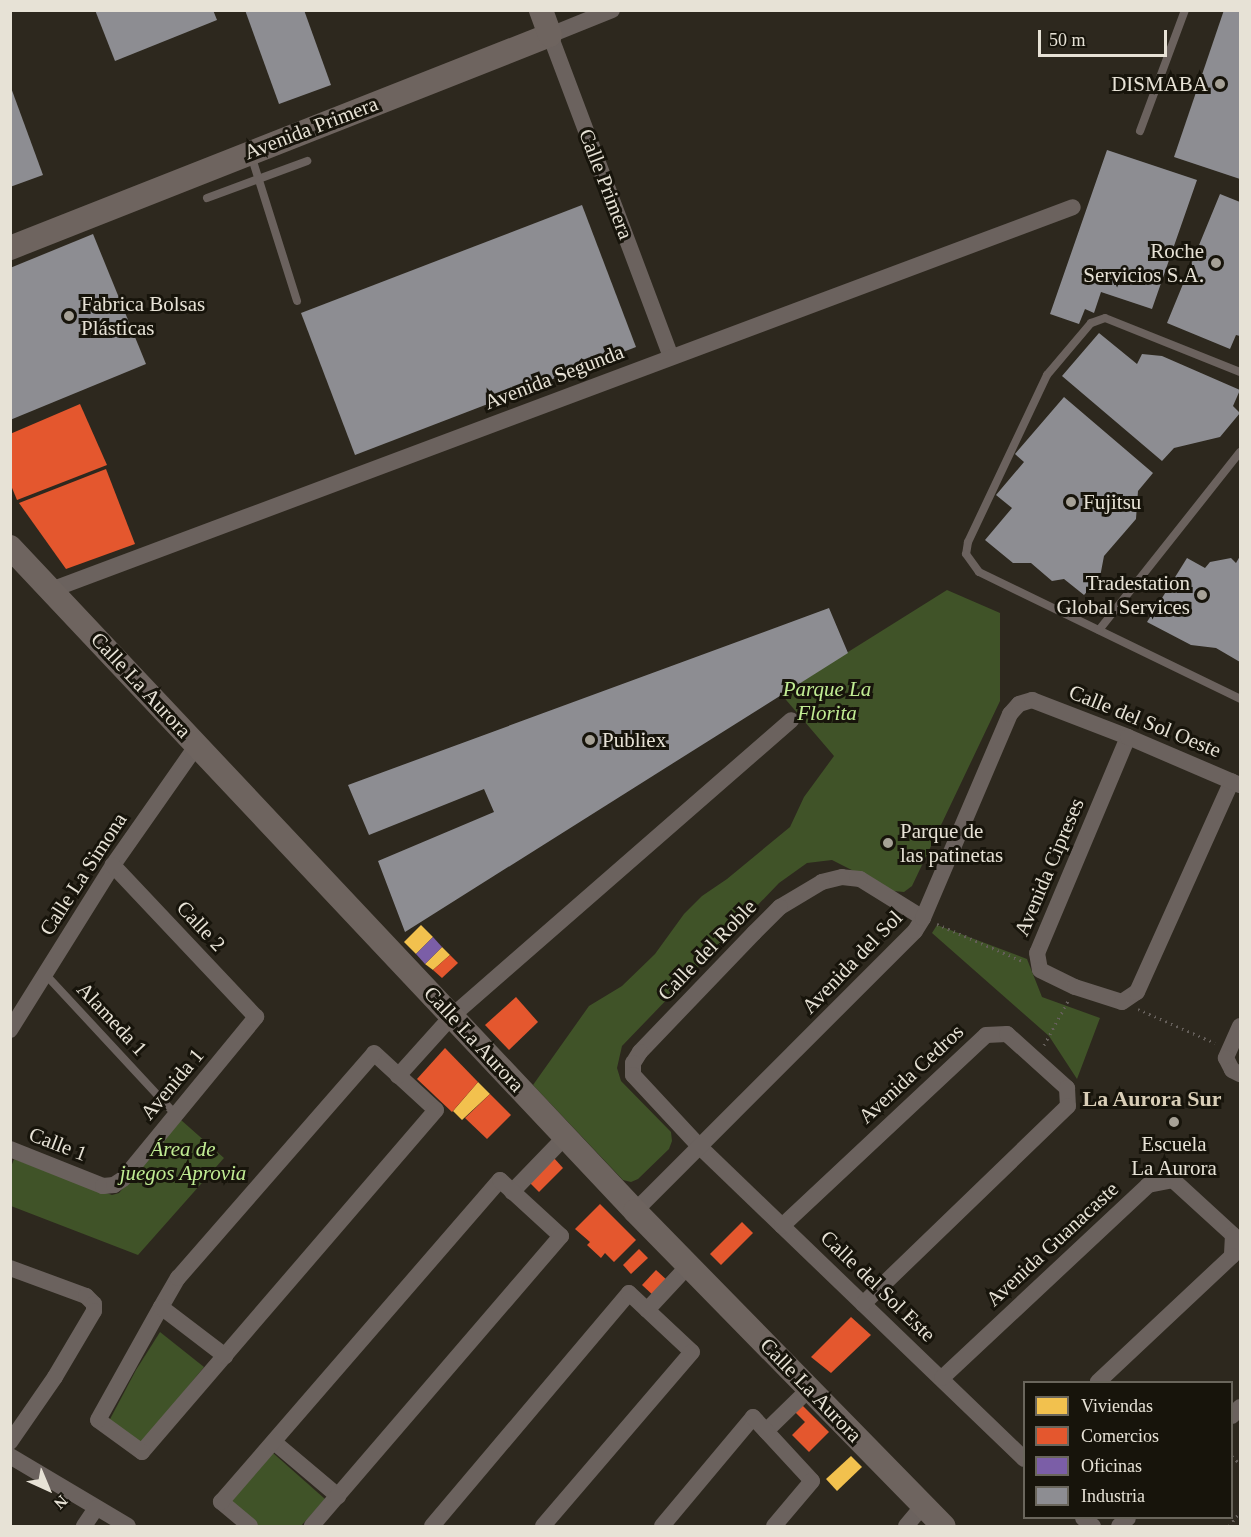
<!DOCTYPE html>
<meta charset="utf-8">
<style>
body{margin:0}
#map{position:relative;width:1251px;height:1537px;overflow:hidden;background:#2d281e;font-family:Georgia,serif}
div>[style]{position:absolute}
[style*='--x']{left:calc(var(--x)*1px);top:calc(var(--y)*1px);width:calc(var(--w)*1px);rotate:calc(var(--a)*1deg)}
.green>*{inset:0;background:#405328}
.homes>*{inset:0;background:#f2c14e}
.shops>*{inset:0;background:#e4572e}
.offices>*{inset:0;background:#7b5ea7}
.industry>*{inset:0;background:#8d8d92}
.path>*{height:3px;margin-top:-1.5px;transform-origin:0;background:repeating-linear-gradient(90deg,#655f5a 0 1.5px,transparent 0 6px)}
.lane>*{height:8px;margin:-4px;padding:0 4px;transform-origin:4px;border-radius:4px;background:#6b625e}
.street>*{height:16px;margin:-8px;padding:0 8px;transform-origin:8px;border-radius:8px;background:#6b625e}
.secondary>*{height:24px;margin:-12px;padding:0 12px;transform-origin:12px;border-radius:12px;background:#6e645f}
.dots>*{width:16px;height:16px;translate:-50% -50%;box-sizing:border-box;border:3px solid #17140b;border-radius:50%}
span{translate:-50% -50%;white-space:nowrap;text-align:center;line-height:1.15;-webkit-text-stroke:6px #17140b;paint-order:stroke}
.poi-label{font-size:21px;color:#e7e2d6}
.right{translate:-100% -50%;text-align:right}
.left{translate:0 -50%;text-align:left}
.street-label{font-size:21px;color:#e7e2d6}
.park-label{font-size:21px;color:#c0ec93;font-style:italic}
.neighbourhood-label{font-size:22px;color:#d9ceb7;font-weight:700}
.frame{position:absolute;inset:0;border:12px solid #e7e2d6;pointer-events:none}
.legend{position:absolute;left:1023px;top:1381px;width:210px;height:138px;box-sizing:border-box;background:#17140b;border:2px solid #6a665c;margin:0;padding:8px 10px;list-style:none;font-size:18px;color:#e7e2d6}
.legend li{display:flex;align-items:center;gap:12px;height:30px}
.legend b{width:30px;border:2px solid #6a665c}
.north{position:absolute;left:18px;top:1459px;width:60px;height:60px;-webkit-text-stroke:4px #17140b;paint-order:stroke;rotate:136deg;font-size:16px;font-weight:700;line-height:24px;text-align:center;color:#e7e2d6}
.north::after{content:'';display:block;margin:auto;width:21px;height:27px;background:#e7e2d6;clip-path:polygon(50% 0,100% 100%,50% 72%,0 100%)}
.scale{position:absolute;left:1038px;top:30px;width:129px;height:27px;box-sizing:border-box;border:3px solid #e7e2d6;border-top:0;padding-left:8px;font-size:18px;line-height:21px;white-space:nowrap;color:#e7e2d6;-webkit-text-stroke:4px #17140b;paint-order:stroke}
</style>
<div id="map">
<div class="green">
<div style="clip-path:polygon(947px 590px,1000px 613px,1000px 701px,912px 886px,904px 892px,893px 891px,832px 860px,807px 863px,779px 883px,622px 1046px,617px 1068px,621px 1081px,671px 1132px,672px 1141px,669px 1149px,638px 1179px,631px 1182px,623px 1180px,533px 1085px,589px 1006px,622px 986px,655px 954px,684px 914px,702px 896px,727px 879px,790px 827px,804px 797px,834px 756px,781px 694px)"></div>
<div style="clip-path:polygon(937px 925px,1027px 959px,1042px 997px,1100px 1018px,1077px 1079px,1049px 1036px,932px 933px)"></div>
<div style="clip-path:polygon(181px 1120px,224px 1158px,138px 1255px,11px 1206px,11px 1167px,14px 1159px,112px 1195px,119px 1193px)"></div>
<div style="clip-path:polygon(160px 1332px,204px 1367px,141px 1444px,109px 1421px,136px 1370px)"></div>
<div style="clip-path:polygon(273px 1453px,325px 1499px,301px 1526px,257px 1526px,230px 1502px)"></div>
</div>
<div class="homes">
<div style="clip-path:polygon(421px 925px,433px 937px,416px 954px,404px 942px)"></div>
<div style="clip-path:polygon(442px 947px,450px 955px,433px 970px,425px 964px)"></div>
<div style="clip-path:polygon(478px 1082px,490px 1094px,462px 1120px,453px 1111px)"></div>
<div style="clip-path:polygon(851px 1456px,862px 1467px,837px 1491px,826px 1479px)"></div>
</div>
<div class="shops">
<div style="clip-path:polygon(80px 404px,107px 465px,17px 500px,10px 483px,10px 434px)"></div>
<div style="clip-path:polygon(106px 469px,135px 544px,66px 569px,19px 503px)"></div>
<div style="clip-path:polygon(450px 955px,458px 963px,442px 978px,433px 970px)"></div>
<div style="clip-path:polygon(516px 997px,538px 1022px,509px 1050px,485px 1025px)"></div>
<div style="clip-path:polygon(445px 1048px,478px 1082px,452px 1112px,417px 1079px)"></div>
<div style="clip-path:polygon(490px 1094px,511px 1115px,487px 1139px,465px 1118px)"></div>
<div style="clip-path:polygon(553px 1157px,563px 1168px,539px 1192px,528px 1181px)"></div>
<div style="clip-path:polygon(600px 1204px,636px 1240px,614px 1262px,605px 1253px,601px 1258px,587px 1245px,590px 1242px,575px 1229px)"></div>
<div style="clip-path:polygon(742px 1222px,753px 1233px,721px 1265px,710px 1254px)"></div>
<div style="clip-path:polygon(639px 1249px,648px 1258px,631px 1274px,623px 1265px)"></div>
<div style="clip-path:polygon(656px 1270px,669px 1282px,655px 1297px,642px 1285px)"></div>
<div style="clip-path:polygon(851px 1317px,871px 1335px,831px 1373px,811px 1357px)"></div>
<div style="clip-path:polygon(801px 1404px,829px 1432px,809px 1452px,792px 1435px,805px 1422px,794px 1411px)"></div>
</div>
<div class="offices">
<div style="clip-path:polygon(433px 937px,442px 947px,425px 964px,416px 954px)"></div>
</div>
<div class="industry">
<div style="clip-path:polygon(95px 10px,213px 10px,217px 20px,115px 61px)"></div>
<div style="clip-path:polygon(245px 10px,304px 10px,331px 85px,279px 104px)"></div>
<div style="clip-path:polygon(1224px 10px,1240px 10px,1240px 179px,1174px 157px)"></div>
<div style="clip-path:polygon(10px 85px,43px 175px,10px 187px)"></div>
<div style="clip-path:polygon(1107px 150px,1197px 180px,1152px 309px,1101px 292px,1094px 313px,1085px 309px,1079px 324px,1050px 314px)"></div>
<div style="clip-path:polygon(1220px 194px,1240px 202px,1240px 336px,1236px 335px,1230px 349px,1167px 323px)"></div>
<div style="clip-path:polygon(582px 205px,636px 347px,355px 455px,301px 313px)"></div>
<div style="clip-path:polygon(93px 234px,146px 364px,10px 420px,10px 268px)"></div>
<div style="clip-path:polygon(1099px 333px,1137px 364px,1142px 354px,1162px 356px,1240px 390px,1233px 406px,1240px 413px,1220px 437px,1174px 448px,1162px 461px,1062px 376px)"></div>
<div style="clip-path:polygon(1064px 397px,1153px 473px,1138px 491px,1136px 519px,1104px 556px,1100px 577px,1084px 595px,1064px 579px,1052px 581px,1031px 563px,1013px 563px,985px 540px,1012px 508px,996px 495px,1024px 462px,1015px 454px)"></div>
<div style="clip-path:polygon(1240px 556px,1240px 662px,1216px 648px,1191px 645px,1147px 622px,1187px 558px,1205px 568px,1210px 562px,1231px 558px,1236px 563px)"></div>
<div style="clip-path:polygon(829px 608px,848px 653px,405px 932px,378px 861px,494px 812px,484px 789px,369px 835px,348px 785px)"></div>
</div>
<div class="path">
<div style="--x:937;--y:924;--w:93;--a:23.5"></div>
<div style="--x:1138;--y:1009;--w:84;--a:23.8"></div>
<div style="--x:1044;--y:1045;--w:50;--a:-61.4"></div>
<div style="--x:1232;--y:1456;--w:11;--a:45"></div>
<div style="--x:1229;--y:1526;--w:18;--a:-52"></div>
</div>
<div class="lane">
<div style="--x:1140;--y:131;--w:129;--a:-69.6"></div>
<div style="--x:251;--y:155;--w:153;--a:72.5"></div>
<div style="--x:207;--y:198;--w:107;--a:-20.3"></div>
<div style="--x:1240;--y:372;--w:145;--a:-158.2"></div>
<div style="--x:1105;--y:318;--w:15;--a:160"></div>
<div style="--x:1091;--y:323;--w:68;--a:130.2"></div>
<div style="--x:1047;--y:375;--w:185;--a:115.3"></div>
<div style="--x:968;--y:542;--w:12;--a:99"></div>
<div style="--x:966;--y:554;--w:22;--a:54"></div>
<div style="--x:979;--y:572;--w:290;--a:25.9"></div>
<div style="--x:1099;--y:630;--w:227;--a:-51.6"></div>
<div style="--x:46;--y:975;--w:191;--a:47.1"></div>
</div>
<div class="street">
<div style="--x:612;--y:10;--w:67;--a:158"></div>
<div style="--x:550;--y:35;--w:344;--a:69.4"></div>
<div style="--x:51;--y:590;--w:1091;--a:-20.54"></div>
<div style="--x:1128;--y:737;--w:234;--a:112.8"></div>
<div style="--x:1037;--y:953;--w:17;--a:80"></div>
<div style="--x:1040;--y:970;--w:39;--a:26"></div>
<div style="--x:1075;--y:987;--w:49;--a:17.7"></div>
<div style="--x:1122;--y:1002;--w:18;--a:-34"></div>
<div style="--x:1137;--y:992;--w:231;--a:-65.8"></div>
<div style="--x:923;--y:918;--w:74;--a:-148.2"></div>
<div style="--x:860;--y:879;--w:18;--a:-174"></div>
<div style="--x:842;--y:877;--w:21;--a:166"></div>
<div style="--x:822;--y:882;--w:49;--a:149.2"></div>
<div style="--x:780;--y:907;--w:37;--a:135"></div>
<div style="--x:754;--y:933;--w:165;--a:133.8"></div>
<div style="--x:640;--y:1052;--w:13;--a:122"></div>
<div style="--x:633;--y:1063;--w:12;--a:90"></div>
<div style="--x:633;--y:1075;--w:98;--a:47.1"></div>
<div style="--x:700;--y:1147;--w:450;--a:43.9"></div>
<div style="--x:1240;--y:1026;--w:35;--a:114"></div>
<div style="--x:1226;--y:1058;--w:13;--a:63"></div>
<div style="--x:1232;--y:1070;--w:9;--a:27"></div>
<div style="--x:10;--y:1030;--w:195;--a:-58"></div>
<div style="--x:113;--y:865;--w:146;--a:-55"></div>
<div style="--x:374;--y:1053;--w:84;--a:42.6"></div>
<div style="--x:436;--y:1110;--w:451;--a:130.7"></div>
<div style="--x:142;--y:1452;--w:54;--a:-144"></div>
<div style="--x:98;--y:1420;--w:129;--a:-60.9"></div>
<div style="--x:161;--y:1307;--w:34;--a:-60"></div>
<div style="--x:178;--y:1278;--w:298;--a:-48.9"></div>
<div style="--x:398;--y:1076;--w:81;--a:-48"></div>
<div style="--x:452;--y:1016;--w:450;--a:-41.1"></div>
<div style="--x:10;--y:1149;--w:100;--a:21.7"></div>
<div style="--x:103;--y:1186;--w:11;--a:-5"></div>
<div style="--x:114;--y:1185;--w:11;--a:-34"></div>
<div style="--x:123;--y:1179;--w:210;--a:-50.6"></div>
<div style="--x:256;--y:1017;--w:209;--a:-133.3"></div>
<div style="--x:512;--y:1192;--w:76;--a:-46.1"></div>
<div style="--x:635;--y:1211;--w:396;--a:-45"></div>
<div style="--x:915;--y:931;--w:15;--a:-58"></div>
<div style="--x:923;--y:918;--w:222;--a:-66.9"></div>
<div style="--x:1010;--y:714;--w:13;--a:-48"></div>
<div style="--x:1019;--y:704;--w:14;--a:-17"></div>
<div style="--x:1032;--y:700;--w:103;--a:21.1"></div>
<div style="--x:1128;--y:737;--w:122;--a:23.2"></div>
<div style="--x:782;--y:1226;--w:279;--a:-43.1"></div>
<div style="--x:986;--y:1035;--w:21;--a:-3"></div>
<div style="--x:1007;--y:1034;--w:81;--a:42"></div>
<div style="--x:1067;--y:1088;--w:18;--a:87"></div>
<div style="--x:1068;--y:1106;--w:285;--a:136"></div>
<div style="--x:10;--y:1268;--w:81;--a:20.2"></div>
<div style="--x:86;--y:1296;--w:11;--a:45"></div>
<div style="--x:94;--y:1304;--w:7;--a:90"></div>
<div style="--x:94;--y:1311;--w:77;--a:120.6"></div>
<div style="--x:55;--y:1377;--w:79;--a:124.7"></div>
<div style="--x:161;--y:1307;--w:81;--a:37.4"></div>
<div style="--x:647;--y:1310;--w:60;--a:-47"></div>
<div style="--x:942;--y:1378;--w:282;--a:-43.1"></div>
<div style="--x:1148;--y:1185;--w:25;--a:-11"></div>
<div style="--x:1173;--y:1180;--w:81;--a:42.5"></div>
<div style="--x:1233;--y:1235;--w:21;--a:93"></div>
<div style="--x:1232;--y:1256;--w:184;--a:136.8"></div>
<div style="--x:1232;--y:1416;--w:12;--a:-48"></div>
<div style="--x:766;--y:1431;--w:62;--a:-44.3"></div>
<div style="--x:274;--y:1442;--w:84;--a:40.2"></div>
<div style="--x:10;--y:1456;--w:137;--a:30.7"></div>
<div style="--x:1083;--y:1518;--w:13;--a:39"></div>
<div style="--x:84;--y:1526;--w:22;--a:-56"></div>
<div style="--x:250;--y:1526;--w:38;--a:-140"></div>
<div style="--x:221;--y:1502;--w:426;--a:-49.1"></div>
<div style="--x:500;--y:1180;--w:83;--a:42.6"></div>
<div style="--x:561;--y:1236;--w:382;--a:130.7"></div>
<div style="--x:432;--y:1526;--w:305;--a:-49.8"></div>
<div style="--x:629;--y:1293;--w:86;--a:43.1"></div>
<div style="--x:692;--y:1352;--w:229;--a:130.6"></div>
<div style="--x:662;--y:1526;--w:142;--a:-50.1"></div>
<div style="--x:753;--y:1417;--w:87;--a:47.3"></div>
<div style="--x:812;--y:1481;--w:59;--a:130.2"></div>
<div style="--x:906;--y:1526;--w:26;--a:-50"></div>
<div style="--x:1119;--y:1526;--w:12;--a:-42"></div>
</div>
<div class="secondary">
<div style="--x:10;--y:248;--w:580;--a:-21.53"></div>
<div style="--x:550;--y:35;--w:27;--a:-110"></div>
<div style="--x:10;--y:547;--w:912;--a:46.73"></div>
<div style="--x:635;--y:1211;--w:441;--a:45.6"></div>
</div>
<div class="dots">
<div style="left:1220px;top:84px;background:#a6a196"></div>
<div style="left:1216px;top:263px;background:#a6a196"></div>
<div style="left:69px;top:316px;background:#a6a196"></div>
<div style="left:1071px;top:502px;background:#a6a196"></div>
<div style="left:1202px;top:595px;background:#a6a196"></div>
<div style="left:590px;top:740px;background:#a6a196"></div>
<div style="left:888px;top:843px;background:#a6a196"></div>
<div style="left:1174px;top:1122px;background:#a6a196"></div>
</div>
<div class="poi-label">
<span class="right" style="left:1208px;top:84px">DISMABA</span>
<span class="right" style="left:1204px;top:263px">Roche<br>Servicios S.A.</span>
<span class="left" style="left:81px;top:316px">Fabrica Bolsas<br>Plásticas</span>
<span class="left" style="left:1083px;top:502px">Fujitsu</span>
<span class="right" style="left:1190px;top:595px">Tradestation<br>Global Services</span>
<span class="left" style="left:602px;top:740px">Publiex</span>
<span class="left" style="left:900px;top:843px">Parque de<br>las patinetas</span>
<span style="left:1174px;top:1156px">Escuela<br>La Aurora</span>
</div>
<div class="street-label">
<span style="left:311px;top:128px;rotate:-21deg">Avenida Primera</span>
<span style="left:606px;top:184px;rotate:69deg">Calle Primera</span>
<span style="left:554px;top:377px;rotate:-21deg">Avenida Segunda</span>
<span style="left:141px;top:685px;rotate:47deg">Calle La Aurora</span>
<span style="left:1145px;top:721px;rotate:22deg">Calle del Sol Oeste</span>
<span style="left:1049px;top:867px;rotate:-67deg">Avenida Cipreses</span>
<span style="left:83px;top:874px;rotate:-57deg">Calle La Simona</span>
<span style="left:201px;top:926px;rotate:47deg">Calle 2</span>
<span style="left:707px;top:950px;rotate:-46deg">Calle del Roble</span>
<span style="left:852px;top:962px;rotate:-46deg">Avenida del Sol</span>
<span style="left:112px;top:1019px;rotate:47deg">Alameda 1</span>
<span style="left:474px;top:1039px;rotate:47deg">Calle La Aurora</span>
<span style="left:911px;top:1074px;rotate:-43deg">Avenida Cedros</span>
<span style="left:172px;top:1084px;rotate:-50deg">Avenida 1</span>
<span style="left:58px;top:1144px;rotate:21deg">Calle 1</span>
<span style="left:1052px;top:1244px;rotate:-43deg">Avenida Guanacaste</span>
<span style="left:878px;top:1286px;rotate:44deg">Calle del Sol Este</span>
<span style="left:811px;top:1390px;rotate:46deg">Calle La Aurora</span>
</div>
<div class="park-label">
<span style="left:827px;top:701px">Parque La<br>Florita</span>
<span style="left:183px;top:1161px">Área de<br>juegos Aprovia</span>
</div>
<div class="neighbourhood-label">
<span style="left:1152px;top:1099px">La Aurora Sur</span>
</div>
<div class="frame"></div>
<ul class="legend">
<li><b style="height:16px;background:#f2c14e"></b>Viviendas</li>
<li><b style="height:16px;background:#e4572e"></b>Comercios</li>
<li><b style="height:16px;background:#7b5ea7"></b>Oficinas</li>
<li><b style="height:16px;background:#8d8d92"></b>Industria</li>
</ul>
<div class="north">N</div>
<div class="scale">50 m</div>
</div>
